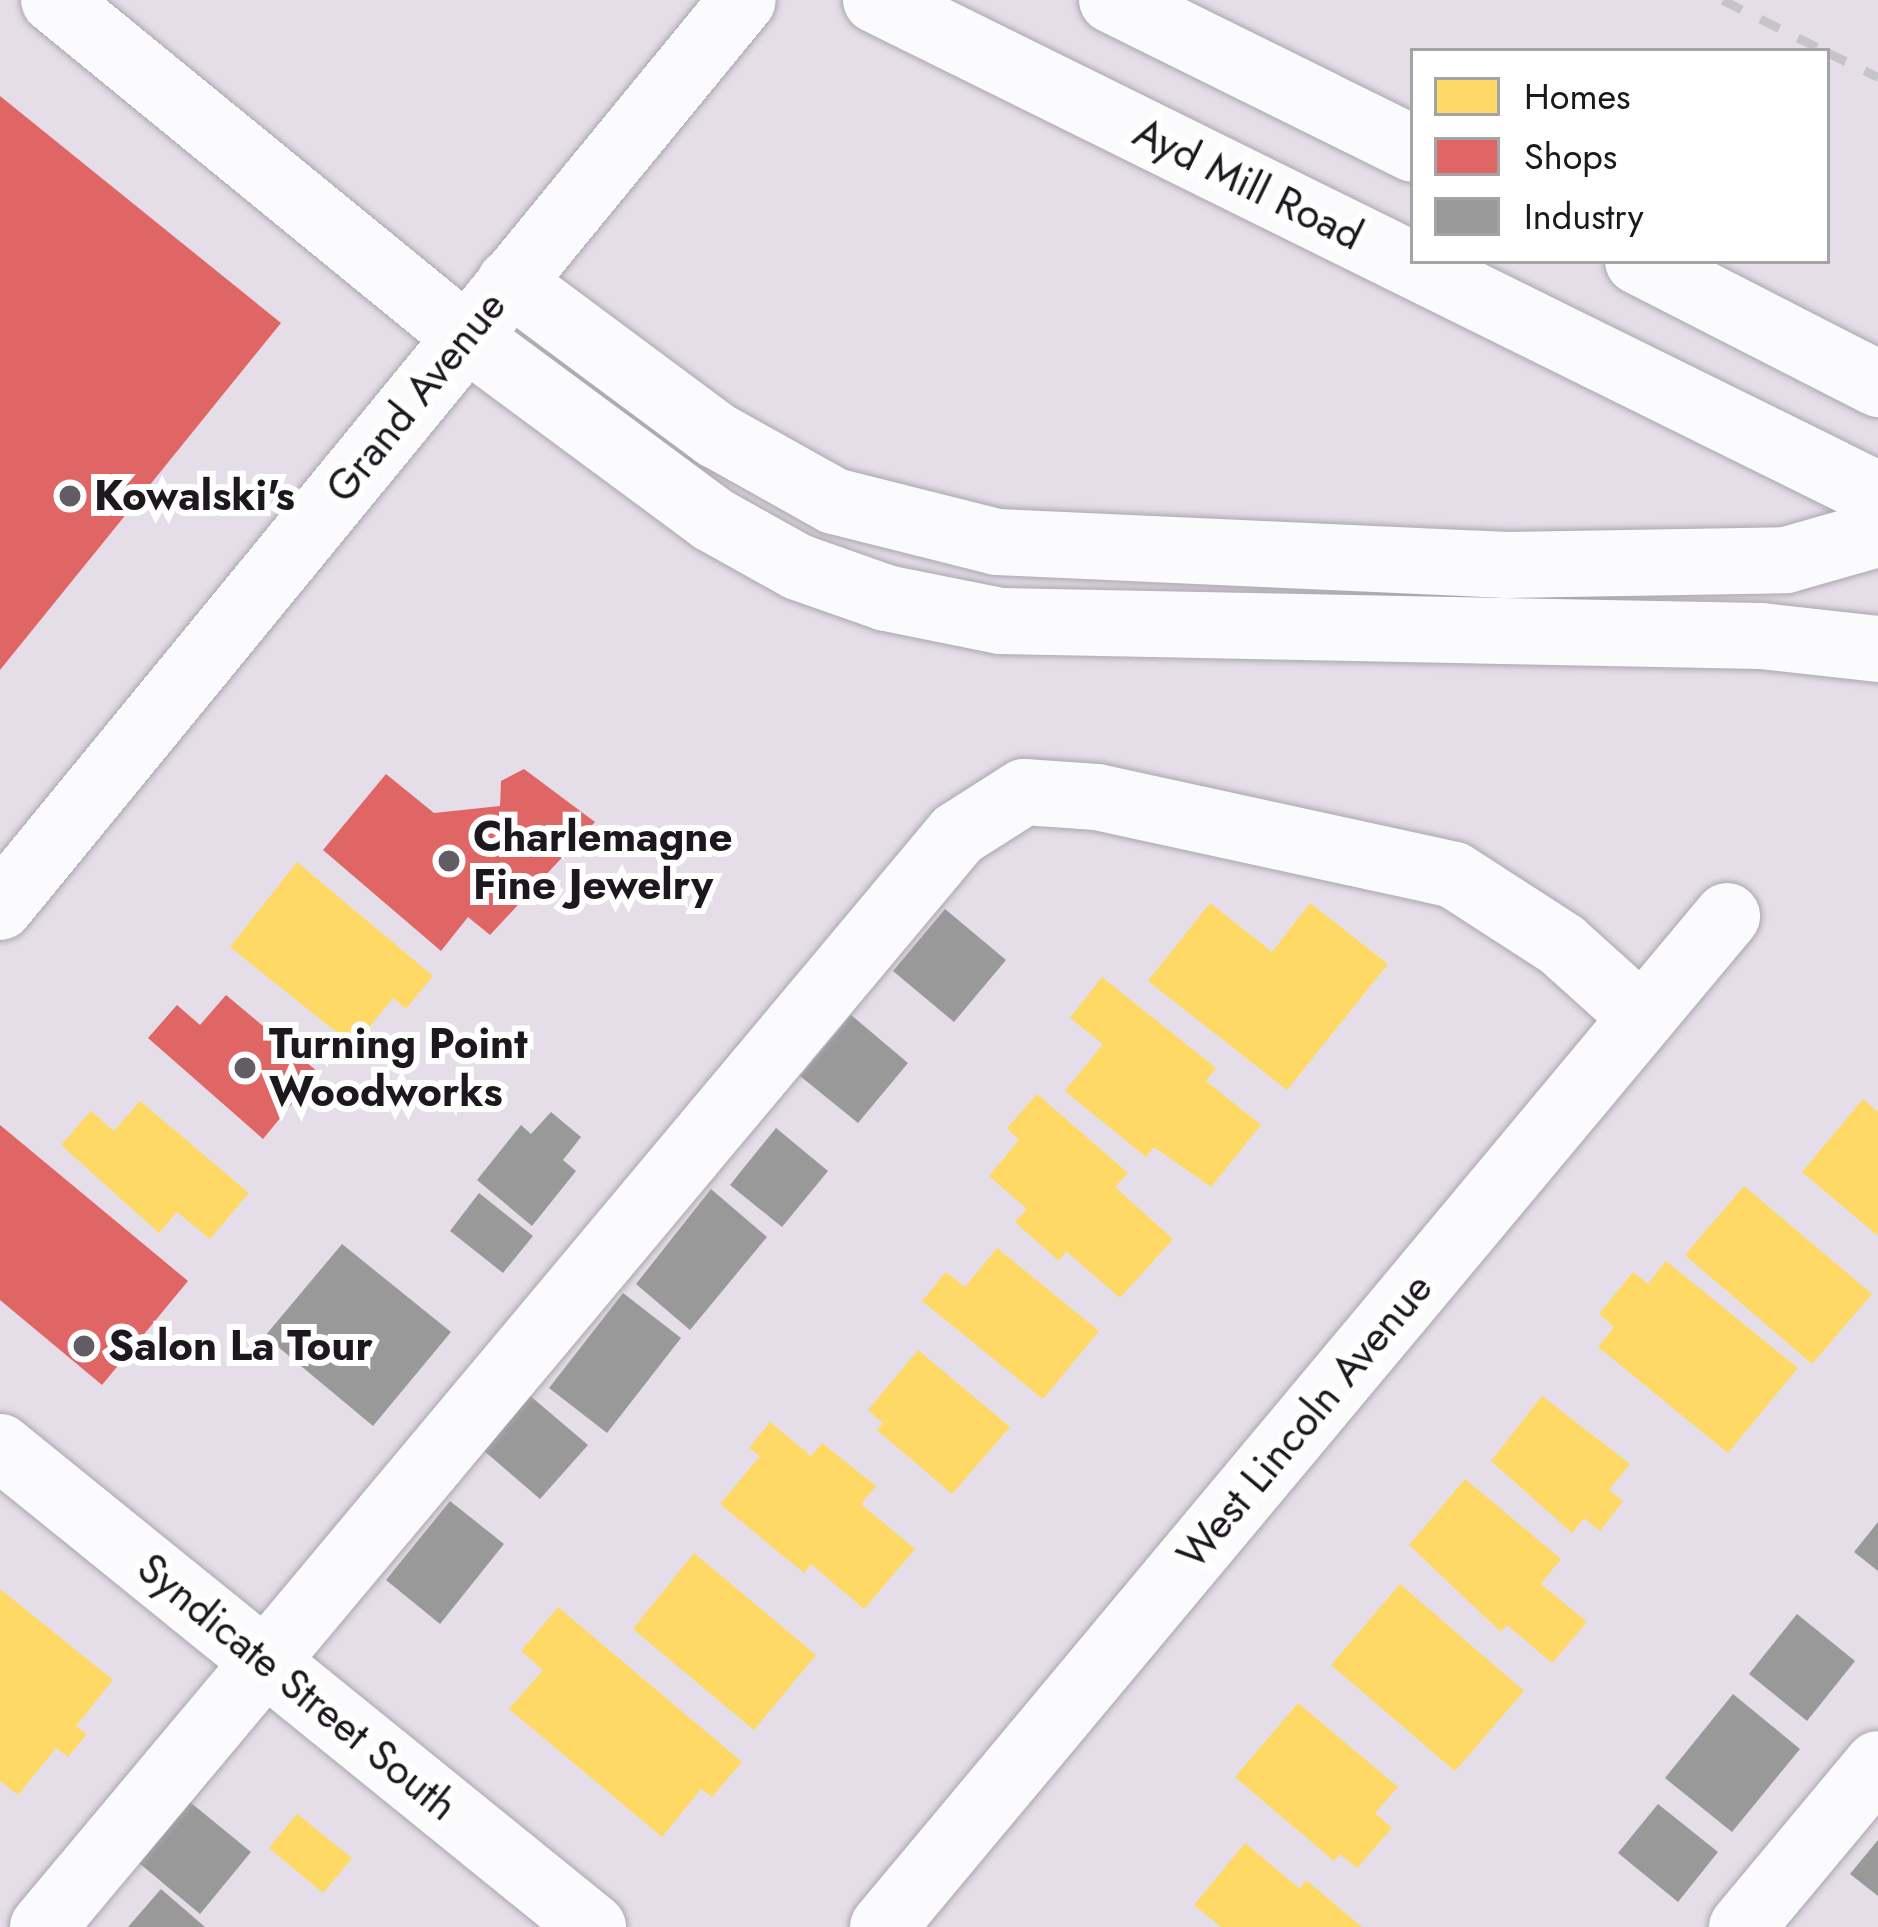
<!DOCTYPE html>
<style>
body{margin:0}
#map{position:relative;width:1878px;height:1927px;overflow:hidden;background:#e5dee9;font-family:Jost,sans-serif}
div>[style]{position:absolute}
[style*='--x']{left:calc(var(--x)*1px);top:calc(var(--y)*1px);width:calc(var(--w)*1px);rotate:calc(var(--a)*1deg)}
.homes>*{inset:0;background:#ffd966}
.shops>*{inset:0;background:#e06666}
.industry>*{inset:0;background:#999}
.roads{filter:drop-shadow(0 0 3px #aba6ae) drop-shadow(0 0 3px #aba6ae)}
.minor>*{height:66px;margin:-33px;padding:0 33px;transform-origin:33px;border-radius:33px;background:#fbfafc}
.major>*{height:66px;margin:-33px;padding:0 33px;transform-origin:33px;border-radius:33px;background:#fbfafc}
.rail>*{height:9px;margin-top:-4.5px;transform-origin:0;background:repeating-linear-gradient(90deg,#c6c4c7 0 21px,transparent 0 42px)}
.dots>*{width:33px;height:33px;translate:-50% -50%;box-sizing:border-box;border:6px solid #fff;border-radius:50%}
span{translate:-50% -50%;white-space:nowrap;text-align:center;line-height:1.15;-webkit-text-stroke:12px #fff;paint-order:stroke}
.street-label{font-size:42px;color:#1c181e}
.poi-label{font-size:42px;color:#1c181e;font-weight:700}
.left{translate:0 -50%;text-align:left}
.legend{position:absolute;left:1410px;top:48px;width:420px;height:216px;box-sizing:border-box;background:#fff;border:3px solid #a4a3a5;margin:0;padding:15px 21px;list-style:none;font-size:36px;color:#1c181e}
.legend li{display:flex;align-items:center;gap:24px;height:60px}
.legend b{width:60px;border:3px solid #a4a3a5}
</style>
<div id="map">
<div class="homes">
<div style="clip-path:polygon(297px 862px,433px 976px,406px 1009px,393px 998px,354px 1046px,230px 947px)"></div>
<div style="clip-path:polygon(1210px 903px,1272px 952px,1310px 903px,1388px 964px,1287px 1090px,1148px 981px)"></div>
<div style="clip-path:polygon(1102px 977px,1216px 1068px,1206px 1081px,1261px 1125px,1211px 1187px,1154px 1147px,1146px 1157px,1065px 1091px,1103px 1044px,1070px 1018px)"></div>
<div style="clip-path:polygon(1037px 1094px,1128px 1173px,1115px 1187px,1173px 1239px,1120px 1298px,1066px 1251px,1059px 1261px,1015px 1222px,1027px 1209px,989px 1176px,1019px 1140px,1007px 1128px)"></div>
<div style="clip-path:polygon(1863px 1099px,1878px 1112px,1878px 1236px,1802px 1172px)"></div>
<div style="clip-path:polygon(140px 1101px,249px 1193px,210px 1239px,177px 1212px,159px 1233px,61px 1145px,91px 1111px,114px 1131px)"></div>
<div style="clip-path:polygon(1744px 1186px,1872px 1294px,1812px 1364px,1685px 1255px)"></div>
<div style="clip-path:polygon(997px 1248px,1099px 1331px,1043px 1399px,922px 1301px,946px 1272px,965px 1287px)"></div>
<div style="clip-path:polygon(1666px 1261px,1798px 1368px,1728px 1453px,1598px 1347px,1614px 1327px,1599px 1314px,1633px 1272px,1648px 1284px)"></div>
<div style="clip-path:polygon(918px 1350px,1010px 1427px,952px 1494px,877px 1430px,883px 1423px,868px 1410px)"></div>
<div style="clip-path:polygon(1542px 1396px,1630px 1464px,1609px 1490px,1623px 1501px,1600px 1531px,1584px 1518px,1572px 1533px,1491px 1461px)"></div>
<div style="clip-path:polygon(770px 1422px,811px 1456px,822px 1443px,876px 1486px,861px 1504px,915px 1549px,864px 1609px,811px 1564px,804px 1573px,720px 1504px,760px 1456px,749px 1448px)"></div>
<div style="clip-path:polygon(1465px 1479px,1561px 1559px,1541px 1584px,1587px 1622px,1552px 1663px,1507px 1625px,1501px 1632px,1409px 1545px)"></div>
<div style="clip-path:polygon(694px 1553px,816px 1655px,754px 1730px,633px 1629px)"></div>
<div style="clip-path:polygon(1400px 1584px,1524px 1691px,1455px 1771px,1331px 1665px)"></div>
<div style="clip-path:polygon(0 1589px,113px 1680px,76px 1726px,87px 1734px,68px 1757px,56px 1748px,18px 1795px,0 1781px)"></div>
<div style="clip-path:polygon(558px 1607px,742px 1762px,712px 1797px,701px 1789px,662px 1837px,509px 1709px,543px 1670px,521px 1651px)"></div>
<div style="clip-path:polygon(1298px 1703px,1398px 1787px,1375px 1813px,1392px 1828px,1357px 1868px,1340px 1854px,1334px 1861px,1235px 1777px)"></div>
<div style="clip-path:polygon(297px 1814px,352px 1858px,323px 1893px,269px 1848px)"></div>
<div style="clip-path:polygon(1245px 1843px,1300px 1889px,1306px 1880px,1362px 1927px,1221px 1927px,1194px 1905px)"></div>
</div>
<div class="shops">
<div style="clip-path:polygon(0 96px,281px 323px,0 670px)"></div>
<div style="clip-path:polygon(524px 769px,595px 822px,490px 935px,468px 917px,441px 951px,323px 850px,386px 774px,434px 813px,500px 806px,501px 781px)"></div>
<div style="clip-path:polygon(226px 995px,318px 1072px,263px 1139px,148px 1038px,177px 1005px,200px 1025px)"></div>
<div style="clip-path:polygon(0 1125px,188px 1281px,102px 1385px,0 1300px)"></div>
</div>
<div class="industry">
<div style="clip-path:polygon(945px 909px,1006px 960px,954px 1022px,893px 971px)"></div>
<div style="clip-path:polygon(851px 1015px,908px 1063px,858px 1123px,800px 1076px)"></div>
<div style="clip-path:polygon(551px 1112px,581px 1137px,563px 1160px,576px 1171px,532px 1226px,477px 1180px,521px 1125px,531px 1134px)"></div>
<div style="clip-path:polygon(776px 1128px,828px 1171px,782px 1227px,730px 1185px)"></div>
<div style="clip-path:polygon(711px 1189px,767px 1237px,690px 1330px,636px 1284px)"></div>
<div style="clip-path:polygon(479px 1193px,533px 1236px,503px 1273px,450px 1231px)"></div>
<div style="clip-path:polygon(342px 1244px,451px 1332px,373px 1426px,265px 1336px)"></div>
<div style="clip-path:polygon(623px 1293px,681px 1338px,607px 1433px,549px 1388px)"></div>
<div style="clip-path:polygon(528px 1394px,588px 1445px,540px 1499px,482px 1449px)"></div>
<div style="clip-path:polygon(450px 1501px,504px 1544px,440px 1624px,386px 1580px)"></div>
<div style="clip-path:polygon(1878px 1522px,1878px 1571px,1854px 1552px)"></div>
<div style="clip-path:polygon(1797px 1614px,1855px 1661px,1807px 1721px,1749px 1674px)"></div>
<div style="clip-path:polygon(1733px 1694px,1800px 1749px,1732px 1832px,1665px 1778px)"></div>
<div style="clip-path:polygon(190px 1802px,251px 1852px,200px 1914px,139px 1863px)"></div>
<div style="clip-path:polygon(1658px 1804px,1718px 1852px,1678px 1902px,1618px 1853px)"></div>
<div style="clip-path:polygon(1878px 1840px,1878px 1896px,1850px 1874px)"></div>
<div style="clip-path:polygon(161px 1889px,205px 1927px,128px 1927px)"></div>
</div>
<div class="roads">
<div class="minor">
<div style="--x:0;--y:1447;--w:763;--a:38.99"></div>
<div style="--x:43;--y:1927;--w:1425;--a:-50.07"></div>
<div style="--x:958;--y:834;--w:78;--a:-32.5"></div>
<div style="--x:1024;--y:792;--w:73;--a:3.9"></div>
<div style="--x:1097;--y:797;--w:365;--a:12.3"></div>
<div style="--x:1454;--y:875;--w:129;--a:32.9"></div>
<div style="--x:1562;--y:945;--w:108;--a:42"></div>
<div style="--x:883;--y:1927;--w:1317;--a:-50.14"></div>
<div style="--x:1742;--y:1927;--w:212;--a:-50.2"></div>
</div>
<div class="major">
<div style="--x:54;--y:0;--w:531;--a:39.27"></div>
<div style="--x:465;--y:336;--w:307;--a:36.5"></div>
<div style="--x:712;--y:519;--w:98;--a:29.2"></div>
<div style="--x:798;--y:567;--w:93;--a:19.4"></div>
<div style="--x:886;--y:598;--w:116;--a:11.4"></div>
<div style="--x:1000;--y:621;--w:761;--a:1.13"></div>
<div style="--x:1761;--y:636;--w:118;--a:6.3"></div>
<div style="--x:876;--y:0;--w:1118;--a:26.29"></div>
<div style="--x:1112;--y:0;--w:336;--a:26.3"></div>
<div style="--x:1638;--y:261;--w:270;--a:27.1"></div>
<div style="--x:510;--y:282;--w:257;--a:36.6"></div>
<div style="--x:716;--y:435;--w:135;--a:29.2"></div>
<div style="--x:834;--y:501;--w:168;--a:14.1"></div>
<div style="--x:997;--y:542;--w:511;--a:2.58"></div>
<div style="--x:1507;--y:565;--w:279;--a:-1"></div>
<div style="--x:1786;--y:560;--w:96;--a:-15.8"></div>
<div style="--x:0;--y:907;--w:1172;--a:-50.68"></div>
</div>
</div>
<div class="rail">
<div style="--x:1723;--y:0;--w:114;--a:26.6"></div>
<div style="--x:1827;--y:52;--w:57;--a:26.1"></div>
</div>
<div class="dots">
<div style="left:70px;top:496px;background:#625d65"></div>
<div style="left:449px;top:861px;background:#625d65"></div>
<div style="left:245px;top:1068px;background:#625d65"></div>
<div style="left:84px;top:1346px;background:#625d65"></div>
</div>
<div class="street-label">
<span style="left:1248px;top:184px;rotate:26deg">Ayd Mill Road</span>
<span style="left:416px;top:397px;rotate:-51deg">Grand Avenue</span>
<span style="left:1305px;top:1421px;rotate:-50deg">West Lincoln Avenue</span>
<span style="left:297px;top:1687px;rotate:39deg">Syndicate Street South</span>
</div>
<div class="poi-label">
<span class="left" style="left:94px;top:496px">Kowalski's</span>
<span class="left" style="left:473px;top:861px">Charlemagne<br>Fine Jewelry</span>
<span class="left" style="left:269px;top:1068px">Turning Point<br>Woodworks</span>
<span class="left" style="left:108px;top:1346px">Salon La Tour</span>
</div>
<ul class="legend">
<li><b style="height:33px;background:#ffd966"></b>Homes</li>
<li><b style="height:33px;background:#e06666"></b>Shops</li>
<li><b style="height:33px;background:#999"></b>Industry</li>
</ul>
</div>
